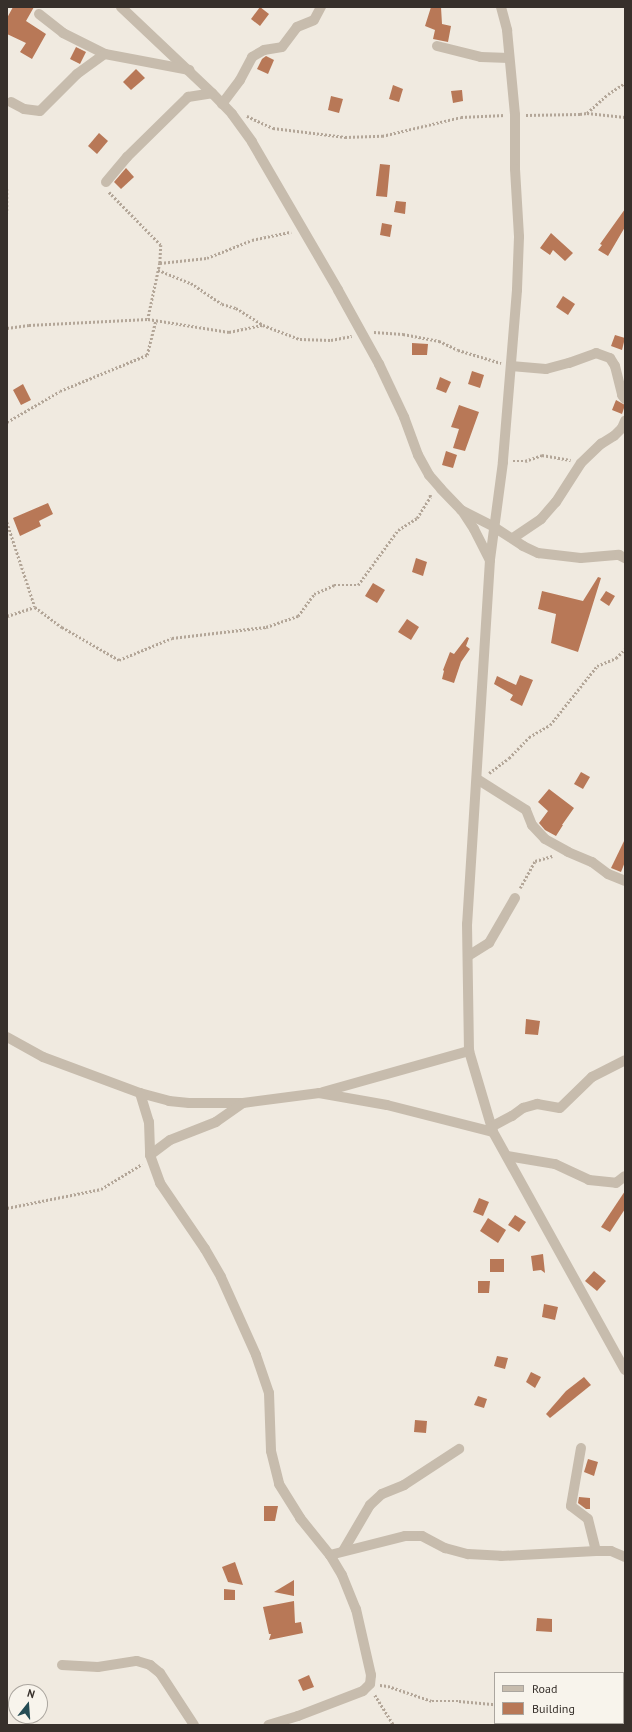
<!DOCTYPE html>
<style>
body{margin:0}
#map{position:relative;width:632px;height:1732px;overflow:hidden;background:#f0eae0;font-family:"PT Sans",sans-serif}
div>[style]{position:absolute}
[style*='--x']{left:calc(var(--x)*1px);top:calc(var(--y)*1px);width:calc(var(--w)*1px);rotate:calc(var(--a)*1deg)}
.building>*{inset:0;background:#b87857}
.path>*{height:2.5px;margin-top:-1.25px;transform-origin:0;background:repeating-linear-gradient(90deg,#b3a698 0 2px,transparent 0 4px)}
.minor>*{height:10px;margin:-5px;padding:0 5px;transform-origin:5px;border-radius:5px;background:#c7bcad}
span{translate:-50% -50%;white-space:nowrap;text-align:center;line-height:1.15;-webkit-text-stroke:3px #f8f4ec;paint-order:stroke}
.frame{position:absolute;inset:0;border:8px solid #37302b;pointer-events:none}
.legend{position:absolute;left:494px;top:1672px;width:130px;height:52px;box-sizing:border-box;background:#f8f4ec;border:1px solid #aba69f;margin:0;padding:5px 7px;list-style:none;font-size:12px;color:#37302b}
.legend li{display:flex;align-items:center;gap:8px;height:20px}
.legend b{width:20px;border:1px solid #aba69f}
.north{position:absolute;left:8px;top:1684px;width:40px;height:40px;box-sizing:border-box;background:#f8f4ec;border:1px solid #aba69f;border-radius:50%;rotate:17deg;font-size:11px;font-weight:700;line-height:16px;text-align:center;color:#37302b}
.north::after{content:'';display:block;margin:auto;width:14px;height:18px;background:#254c54;clip-path:polygon(50% 0,100% 100%,50% 72%,0 100%)}
</style>
<div id="map">
<div class="building">
<div style="clip-path:polygon(13px 7px,34px 7px,26px 21px,46px 34px,32px 59px,20px 52px,26px 43px,7px 34px,7px 18px)"></div>
<div style="clip-path:polygon(260px 7px,269px 14px,260px 26px,251px 19px)"></div>
<div style="clip-path:polygon(431px 7px,441px 7px,442px 24px,451px 26px,448px 42px,433px 39px,435px 30px,425px 26px)"></div>
<div style="clip-path:polygon(76px 47px,86px 52px,80px 64px,70px 59px)"></div>
<div style="clip-path:polygon(266px 56px,274px 60px,268px 74px,257px 69px,262px 59px)"></div>
<div style="clip-path:polygon(136px 69px,145px 78px,131px 90px,123px 82px)"></div>
<div style="clip-path:polygon(393px 85px,403px 89px,399px 102px,389px 99px)"></div>
<div style="clip-path:polygon(462px 90px,463px 101px,453px 103px,451px 91px)"></div>
<div style="clip-path:polygon(331px 96px,343px 99px,339px 113px,328px 110px)"></div>
<div style="clip-path:polygon(99px 133px,108px 141px,97px 154px,88px 146px)"></div>
<div style="clip-path:polygon(380px 164px,390px 165px,387px 197px,376px 196px)"></div>
<div style="clip-path:polygon(126px 168px,134px 177px,121px 189px,114px 182px)"></div>
<div style="clip-path:polygon(396px 201px,406px 202px,405px 214px,394px 212px)"></div>
<div style="clip-path:polygon(625px 209px,625px 227px,608px 256px,598px 250px,602px 245px,600px 244px)"></div>
<div style="clip-path:polygon(382px 223px,392px 225px,390px 237px,380px 235px)"></div>
<div style="clip-path:polygon(551px 233px,573px 253px,565px 261px,553px 250px,550px 255px,540px 248px)"></div>
<div style="clip-path:polygon(563px 296px,575px 304px,568px 315px,556px 307px)"></div>
<div style="clip-path:polygon(615px 335px,625px 338px,622px 350px,611px 346px)"></div>
<div style="clip-path:polygon(412px 343px,428px 344px,427px 355px,412px 355px)"></div>
<div style="clip-path:polygon(472px 371px,484px 375px,480px 388px,468px 384px)"></div>
<div style="clip-path:polygon(440px 377px,451px 382px,446px 393px,436px 389px)"></div>
<div style="clip-path:polygon(23px 384px,31px 400px,21px 405px,13px 390px)"></div>
<div style="clip-path:polygon(616px 400px,625px 405px,622px 414px,612px 410px)"></div>
<div style="clip-path:polygon(459px 405px,479px 412px,465px 451px,453px 448px,459px 429px,451px 427px)"></div>
<div style="clip-path:polygon(446px 451px,457px 455px,453px 468px,442px 465px)"></div>
<div style="clip-path:polygon(48px 503px,53px 514px,39px 521px,41px 526px,20px 536px,13px 518px)"></div>
<div style="clip-path:polygon(416px 558px,427px 562px,423px 576px,412px 572px)"></div>
<div style="clip-path:polygon(598px 577px,601px 578px,578px 652px,551px 643px,556px 614px,538px 609px,542px 591px,583px 601px)"></div>
<div style="clip-path:polygon(373px 583px,385px 590px,377px 603px,365px 596px)"></div>
<div style="clip-path:polygon(606px 591px,615px 596px,609px 606px,600px 600px)"></div>
<div style="clip-path:polygon(407px 619px,419px 627px,411px 640px,398px 632px)"></div>
<div style="clip-path:polygon(467px 637px,469px 638px,466px 646px,470px 649px,461px 662px,454px 683px,442px 679px,444px 671px,443px 670px,450px 652px,454px 654px)"></div>
<div style="clip-path:polygon(520px 675px,533px 680px,522px 706px,510px 700px,513px 695px,494px 684px,497px 676px,516px 685px)"></div>
<div style="clip-path:polygon(581px 772px,590px 777px,583px 789px,574px 784px)"></div>
<div style="clip-path:polygon(549px 789px,574px 808px,562px 825px,563px 825px,556px 836px,545px 830px,539px 823px,548px 811px,538px 802px)"></div>
<div style="clip-path:polygon(625px 839px,625px 862px,621px 872px,611px 868px)"></div>
<div style="clip-path:polygon(526px 1019px,540px 1021px,538px 1035px,525px 1034px)"></div>
<div style="clip-path:polygon(625px 1191px,625px 1209px,610px 1232px,601px 1227px)"></div>
<div style="clip-path:polygon(479px 1198px,489px 1202px,483px 1216px,473px 1212px)"></div>
<div style="clip-path:polygon(515px 1215px,526px 1222px,519px 1232px,508px 1225px)"></div>
<div style="clip-path:polygon(488px 1218px,506px 1230px,498px 1243px,480px 1231px)"></div>
<div style="clip-path:polygon(543px 1254px,545px 1273px,541px 1270px,533px 1271px,531px 1256px)"></div>
<div style="clip-path:polygon(490px 1259px,504px 1259px,504px 1272px,490px 1272px)"></div>
<div style="clip-path:polygon(594px 1271px,606px 1281px,597px 1291px,585px 1281px)"></div>
<div style="clip-path:polygon(478px 1281px,490px 1281px,489px 1293px,478px 1293px)"></div>
<div style="clip-path:polygon(544px 1304px,558px 1307px,555px 1320px,542px 1317px)"></div>
<div style="clip-path:polygon(497px 1356px,508px 1358px,505px 1369px,494px 1366px)"></div>
<div style="clip-path:polygon(531px 1372px,541px 1377px,535px 1388px,526px 1382px)"></div>
<div style="clip-path:polygon(584px 1377px,591px 1385px,550px 1418px,546px 1414px,566px 1391px)"></div>
<div style="clip-path:polygon(478px 1396px,487px 1399px,484px 1408px,474px 1405px)"></div>
<div style="clip-path:polygon(415px 1420px,427px 1421px,426px 1433px,414px 1432px)"></div>
<div style="clip-path:polygon(588px 1459px,598px 1462px,594px 1476px,584px 1472px)"></div>
<div style="clip-path:polygon(579px 1497px,590px 1498px,590px 1509px,586px 1509px,578px 1503px)"></div>
<div style="clip-path:polygon(264px 1506px,278px 1506px,275px 1521px,264px 1521px)"></div>
<div style="clip-path:polygon(235px 1562px,243px 1585px,228px 1582px,222px 1567px)"></div>
<div style="clip-path:polygon(294px 1580px,294px 1596px,274px 1592px)"></div>
<div style="clip-path:polygon(224px 1589px,235px 1590px,235px 1600px,224px 1600px)"></div>
<div style="clip-path:polygon(294px 1601px,295px 1623px,301px 1622px,303px 1633px,269px 1640px,271px 1634px,269px 1634px,263px 1607px)"></div>
<div style="clip-path:polygon(537px 1618px,552px 1619px,552px 1632px,536px 1631px)"></div>
<div style="clip-path:polygon(309px 1675px,314px 1687px,303px 1691px,298px 1680px)"></div>
</div>
<div class="path">
<div style="--x:587;--y:113;--w:38;--a:6"></div>
<div style="--x:526;--y:115;--w:54;--a:-1.1"></div>
<div style="--x:580;--y:114;--w:7;--a:-8"></div>
<div style="--x:587;--y:113;--w:28;--a:-42"></div>
<div style="--x:608;--y:94;--w:20;--a:-33"></div>
<div style="--x:247;--y:116;--w:29;--a:25"></div>
<div style="--x:273;--y:128;--w:73;--a:7.1"></div>
<div style="--x:345;--y:137;--w:37;--a:-2"></div>
<div style="--x:382;--y:136;--w:81;--a:-13.5"></div>
<div style="--x:461;--y:117;--w:44;--a:-2.6"></div>
<div style="--x:7;--y:189;--w:24;--a:90"></div>
<div style="--x:109;--y:192;--w:74;--a:45.5"></div>
<div style="--x:161;--y:245;--w:18;--a:93"></div>
<div style="--x:160;--y:263;--w:57;--a:102.1"></div>
<div style="--x:160;--y:263;--w:47;--a:-6.1"></div>
<div style="--x:207;--y:258;--w:48;--a:-21.8"></div>
<div style="--x:252;--y:240;--w:40;--a:-12"></div>
<div style="--x:158;--y:270;--w:35;--a:22"></div>
<div style="--x:191;--y:283;--w:37;--a:34"></div>
<div style="--x:222;--y:304;--w:15;--a:16"></div>
<div style="--x:236;--y:308;--w:32;--a:32"></div>
<div style="--x:263;--y:325;--w:40;--a:21"></div>
<div style="--x:300;--y:339;--w:31;--a:2"></div>
<div style="--x:331;--y:340;--w:21;--a:-11"></div>
<div style="--x:7;--y:328;--w:22;--a:-8"></div>
<div style="--x:29;--y:325;--w:119;--a:-2.9"></div>
<div style="--x:148;--y:319;--w:82;--a:9.1"></div>
<div style="--x:229;--y:332;--w:34;--a:-12"></div>
<div style="--x:374;--y:332;--w:29;--a:4"></div>
<div style="--x:403;--y:334;--w:37;--a:11"></div>
<div style="--x:439;--y:341;--w:21;--a:25"></div>
<div style="--x:458;--y:350;--w:45;--a:16.8"></div>
<div style="--x:7;--y:422;--w:61;--a:-30.3"></div>
<div style="--x:60;--y:391;--w:94;--a:-22.5"></div>
<div style="--x:147;--y:355;--w:36;--a:-76"></div>
<div style="--x:513;--y:461;--w:12;--a:0"></div>
<div style="--x:525;--y:461;--w:18;--a:-19"></div>
<div style="--x:542;--y:455;--w:29;--a:10"></div>
<div style="--x:7;--y:522;--w:89;--a:71.8"></div>
<div style="--x:35;--y:607;--w:34;--a:37"></div>
<div style="--x:62;--y:627;--w:66;--a:30.1"></div>
<div style="--x:119;--y:660;--w:57;--a:-22.5"></div>
<div style="--x:172;--y:638;--w:95;--a:-6.7"></div>
<div style="--x:266;--y:627;--w:34;--a:-19"></div>
<div style="--x:298;--y:616;--w:27;--a:-54"></div>
<div style="--x:314;--y:594;--w:22;--a:-24"></div>
<div style="--x:334;--y:585;--w:24;--a:0"></div>
<div style="--x:358;--y:585;--w:68;--a:-54"></div>
<div style="--x:398;--y:530;--w:22;--a:-32"></div>
<div style="--x:417;--y:518;--w:25;--a:-58"></div>
<div style="--x:430;--y:497;--w:3;--a:-90"></div>
<div style="--x:7;--y:616;--w:29;--a:-18"></div>
<div style="--x:489;--y:773;--w:25;--a:-37"></div>
<div style="--x:509;--y:758;--w:29;--a:-46"></div>
<div style="--x:529;--y:737;--w:24;--a:-30"></div>
<div style="--x:550;--y:725;--w:75;--a:-51.5"></div>
<div style="--x:597;--y:666;--w:21;--a:-23"></div>
<div style="--x:616;--y:658;--w:13;--a:-45"></div>
<div style="--x:520;--y:888;--w:31;--a:-61"></div>
<div style="--x:535;--y:861;--w:18;--a:-16"></div>
<div style="--x:7;--y:1208;--w:96;--a:-11.4"></div>
<div style="--x:101;--y:1189;--w:48;--a:-31.4"></div>
<div style="--x:380;--y:1685;--w:8;--a:7"></div>
<div style="--x:388;--y:1686;--w:46;--a:18.8"></div>
<div style="--x:432;--y:1701;--w:27;--a:0"></div>
<div style="--x:459;--y:1701;--w:36;--a:5"></div>
<div style="--x:375;--y:1695;--w:36;--a:58"></div>
<div style="--x:623;--y:1711;--w:3;--a:-45"></div>
<div style="--x:593;--y:1723;--w:12;--a:0"></div>
</div>
<div class="minor">
<div style="--x:121;--y:7;--w:125;--a:43.4"></div>
<div style="--x:212;--y:93;--w:29;--a:46"></div>
<div style="--x:232;--y:114;--w:34;--a:54"></div>
<div style="--x:252;--y:142;--w:171;--a:59.8"></div>
<div style="--x:338;--y:290;--w:85;--a:61"></div>
<div style="--x:379;--y:364;--w:59;--a:64.7"></div>
<div style="--x:404;--y:417;--w:40;--a:69.8"></div>
<div style="--x:418;--y:455;--w:23;--a:61"></div>
<div style="--x:429;--y:475;--w:18;--a:49"></div>
<div style="--x:441;--y:489;--w:29;--a:46"></div>
<div style="--x:461;--y:510;--w:37;--a:27"></div>
<div style="--x:494;--y:527;--w:35;--a:33"></div>
<div style="--x:523;--y:546;--w:17;--a:25"></div>
<div style="--x:538;--y:553;--w:43;--a:6.6"></div>
<div style="--x:581;--y:558;--w:38;--a:-5"></div>
<div style="--x:619;--y:555;--w:7;--a:27"></div>
<div style="--x:501;--y:7;--w:24;--a:75"></div>
<div style="--x:507;--y:30;--w:85;--a:84.6"></div>
<div style="--x:515;--y:115;--w:54;--a:90"></div>
<div style="--x:515;--y:169;--w:68;--a:86.6"></div>
<div style="--x:519;--y:237;--w:53;--a:92.2"></div>
<div style="--x:517;--y:290;--w:173;--a:94.7"></div>
<div style="--x:503;--y:462;--w:99;--a:97.6"></div>
<div style="--x:490;--y:560;--w:365;--a:93.6"></div>
<div style="--x:467;--y:924;--w:127;--a:89.1"></div>
<div style="--x:469;--y:1051;--w:84;--a:73.5"></div>
<div style="--x:493;--y:1132;--w:272;--a:61"></div>
<div style="--x:39;--y:14;--w:31;--a:38"></div>
<div style="--x:63;--y:33;--w:47;--a:26.6"></div>
<div style="--x:105;--y:54;--w:86;--a:10.7"></div>
<div style="--x:437;--y:46;--w:45;--a:14"></div>
<div style="--x:481;--y:57;--w:28;--a:2"></div>
<div style="--x:11;--y:102;--w:15;--a:28"></div>
<div style="--x:24;--y:109;--w:16;--a:7"></div>
<div style="--x:40;--y:111;--w:52;--a:-45"></div>
<div style="--x:77;--y:74;--w:34;--a:-36"></div>
<div style="--x:222;--y:104;--w:30;--a:-53"></div>
<div style="--x:240;--y:80;--w:26;--a:-62"></div>
<div style="--x:252;--y:57;--w:14;--a:-30"></div>
<div style="--x:264;--y:50;--w:18;--a:-9"></div>
<div style="--x:282;--y:47;--w:25;--a:-53"></div>
<div style="--x:297;--y:27;--w:18;--a:-22"></div>
<div style="--x:314;--y:20;--w:15;--a:-62"></div>
<div style="--x:106;--y:182;--w:33;--a:-50"></div>
<div style="--x:127;--y:157;--w:86;--a:-44.5"></div>
<div style="--x:188;--y:97;--w:24;--a:-9"></div>
<div style="--x:511;--y:366;--w:35;--a:5"></div>
<div style="--x:546;--y:369;--w:24;--a:-15"></div>
<div style="--x:569;--y:363;--w:29;--a:-20"></div>
<div style="--x:596;--y:353;--w:15;--a:20"></div>
<div style="--x:610;--y:358;--w:9;--a:58"></div>
<div style="--x:615;--y:366;--w:30;--a:76"></div>
<div style="--x:622;--y:395;--w:5;--a:53"></div>
<div style="--x:463;--y:512;--w:20;--a:57"></div>
<div style="--x:474;--y:529;--w:35;--a:63"></div>
<div style="--x:513;--y:538;--w:34;--a:-34"></div>
<div style="--x:541;--y:519;--w:23;--a:-49"></div>
<div style="--x:556;--y:502;--w:46;--a:-57.3"></div>
<div style="--x:581;--y:463;--w:28;--a:-44"></div>
<div style="--x:601;--y:444;--w:15;--a:-32"></div>
<div style="--x:614;--y:436;--w:11;--a:-45"></div>
<div style="--x:622;--y:428;--w:8;--a:-67"></div>
<div style="--x:477;--y:779;--w:58;--a:32.3"></div>
<div style="--x:526;--y:810;--w:16;--a:68"></div>
<div style="--x:532;--y:825;--w:19;--a:47"></div>
<div style="--x:545;--y:839;--w:26;--a:29"></div>
<div style="--x:568;--y:852;--w:26;--a:23"></div>
<div style="--x:592;--y:862;--w:20;--a:37"></div>
<div style="--x:608;--y:874;--w:18;--a:22"></div>
<div style="--x:468;--y:956;--w:25;--a:-32"></div>
<div style="--x:489;--y:943;--w:52;--a:-60"></div>
<div style="--x:7;--y:1037;--w:41;--a:29.1"></div>
<div style="--x:43;--y:1057;--w:103;--a:20.4"></div>
<div style="--x:140;--y:1093;--w:30;--a:15"></div>
<div style="--x:169;--y:1101;--w:20;--a:6"></div>
<div style="--x:189;--y:1103;--w:54;--a:0"></div>
<div style="--x:243;--y:1103;--w:77;--a:-7.5"></div>
<div style="--x:319;--y:1093;--w:69;--a:10"></div>
<div style="--x:387;--y:1105;--w:109;--a:14.3"></div>
<div style="--x:323;--y:1092;--w:152;--a:-15.7"></div>
<div style="--x:140;--y:1093;--w:30;--a:73"></div>
<div style="--x:149;--y:1122;--w:33;--a:88"></div>
<div style="--x:243;--y:1103;--w:33;--a:145"></div>
<div style="--x:216;--y:1122;--w:49;--a:158.6"></div>
<div style="--x:170;--y:1140;--w:25;--a:143"></div>
<div style="--x:150;--y:1155;--w:30;--a:70"></div>
<div style="--x:160;--y:1183;--w:80;--a:55.7"></div>
<div style="--x:205;--y:1249;--w:32;--a:60"></div>
<div style="--x:221;--y:1277;--w:85;--a:65.8"></div>
<div style="--x:256;--y:1355;--w:40;--a:71.1"></div>
<div style="--x:269;--y:1393;--w:58;--a:88"></div>
<div style="--x:271;--y:1451;--w:34;--a:76"></div>
<div style="--x:279;--y:1484;--w:40;--a:58"></div>
<div style="--x:300;--y:1518;--w:48;--a:51"></div>
<div style="--x:330;--y:1555;--w:23;--a:59"></div>
<div style="--x:342;--y:1575;--w:37;--a:68"></div>
<div style="--x:356;--y:1609;--w:68;--a:77.2"></div>
<div style="--x:371;--y:1675;--w:9;--a:96"></div>
<div style="--x:370;--y:1684;--w:10;--a:135"></div>
<div style="--x:363;--y:1691;--w:70;--a:159"></div>
<div style="--x:298;--y:1716;--w:31;--a:163"></div>
<div style="--x:491;--y:1127;--w:24;--a:-28"></div>
<div style="--x:512;--y:1116;--w:14;--a:-36"></div>
<div style="--x:523;--y:1108;--w:15;--a:-16"></div>
<div style="--x:537;--y:1104;--w:23;--a:10"></div>
<div style="--x:560;--y:1108;--w:45;--a:-44.1"></div>
<div style="--x:592;--y:1077;--w:37;--a:-27"></div>
<div style="--x:507;--y:1156;--w:49;--a:9.5"></div>
<div style="--x:555;--y:1164;--w:38;--a:25"></div>
<div style="--x:589;--y:1180;--w:27;--a:6"></div>
<div style="--x:616;--y:1183;--w:11;--a:-38"></div>
<div style="--x:581;--y:1448;--w:59;--a:99.8"></div>
<div style="--x:571;--y:1506;--w:21;--a:37"></div>
<div style="--x:588;--y:1519;--w:33;--a:76"></div>
<div style="--x:343;--y:1551;--w:53;--a:-59.6"></div>
<div style="--x:370;--y:1505;--w:16;--a:-43"></div>
<div style="--x:382;--y:1494;--w:24;--a:-22"></div>
<div style="--x:404;--y:1485;--w:66;--a:-33.2"></div>
<div style="--x:330;--y:1555;--w:77;--a:-14.2"></div>
<div style="--x:405;--y:1536;--w:17;--a:0"></div>
<div style="--x:422;--y:1536;--w:26;--a:28"></div>
<div style="--x:445;--y:1548;--w:24;--a:15"></div>
<div style="--x:468;--y:1554;--w:33;--a:3"></div>
<div style="--x:501;--y:1556;--w:95;--a:-3"></div>
<div style="--x:596;--y:1551;--w:15;--a:0"></div>
<div style="--x:611;--y:1551;--w:15;--a:23"></div>
<div style="--x:62;--y:1665;--w:36;--a:3"></div>
<div style="--x:98;--y:1667;--w:39;--a:-9"></div>
<div style="--x:137;--y:1661;--w:14;--a:17"></div>
<div style="--x:150;--y:1665;--w:13;--a:39"></div>
<div style="--x:160;--y:1673;--w:62;--a:56.8"></div>
</div>
<div class="frame"></div>
<ul class="legend">
<li><b style="height:5px;background:#c7bcad"></b>Road</li>
<li><b style="height:11px;background:#b87857"></b>Building</li>
</ul>
<div class="north">N</div>
</div>
